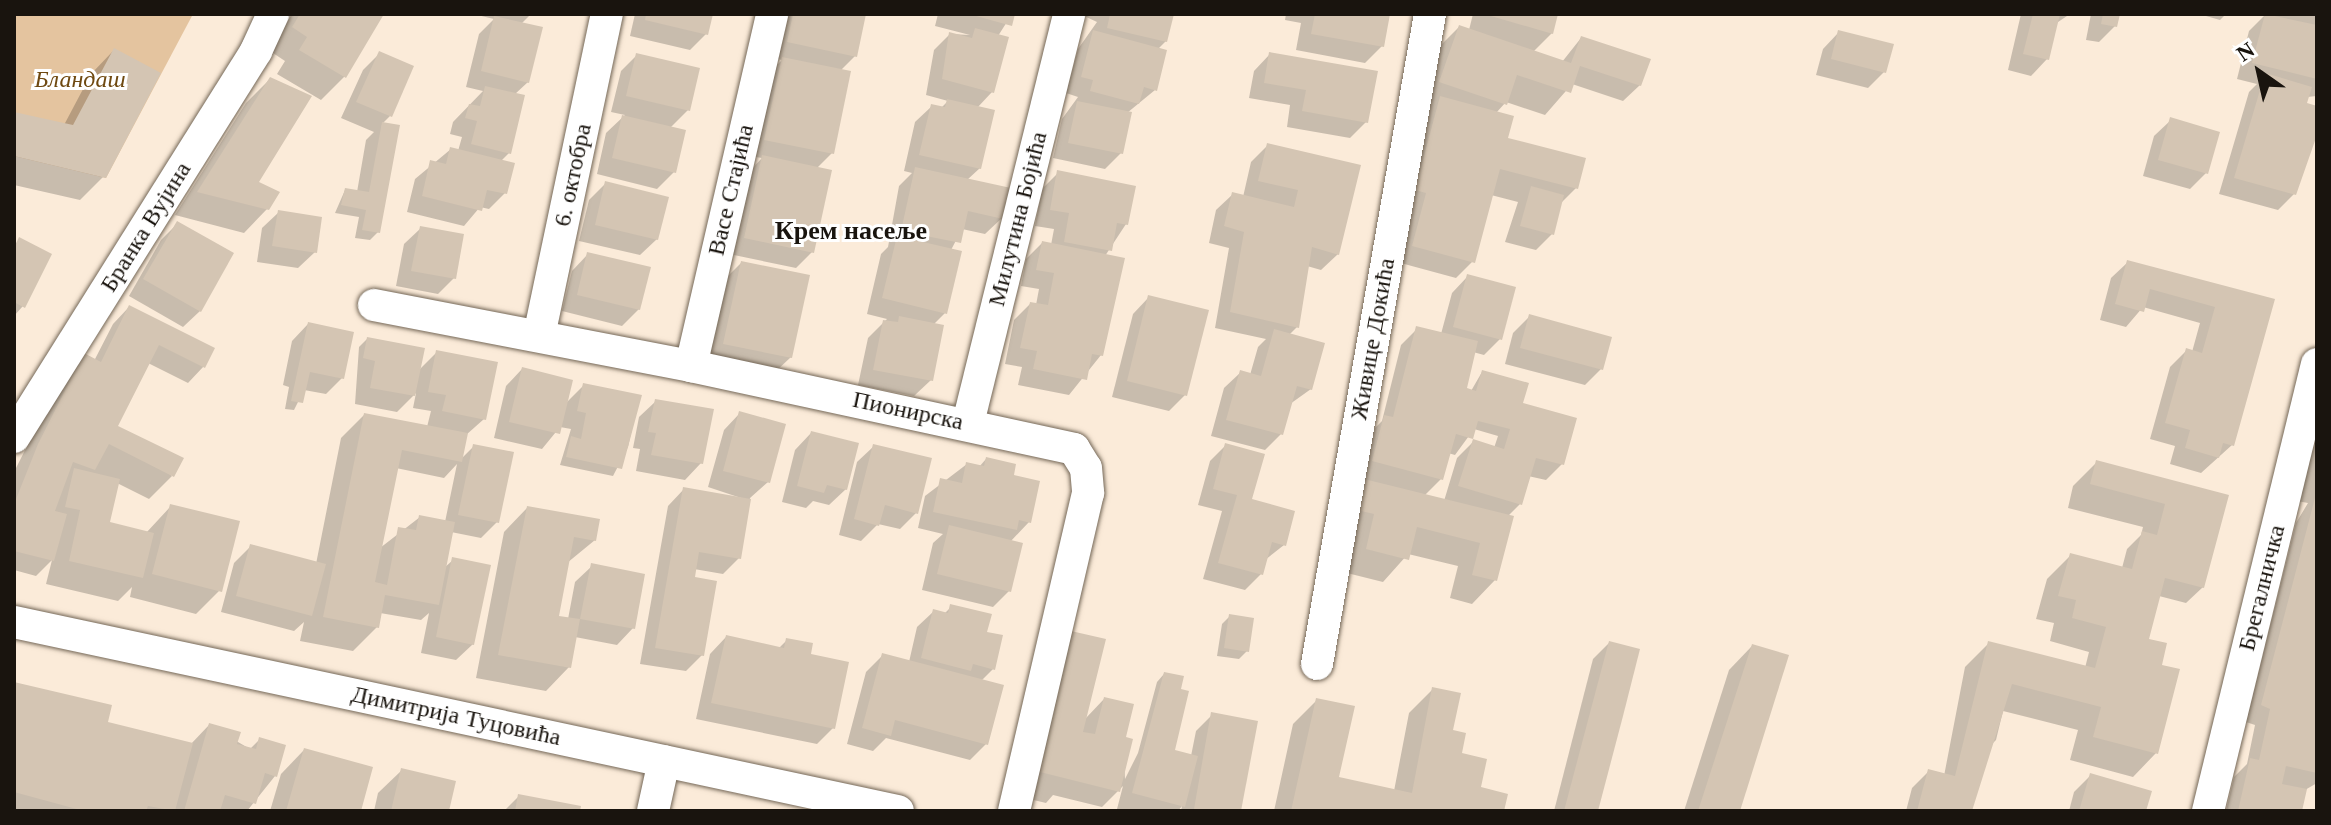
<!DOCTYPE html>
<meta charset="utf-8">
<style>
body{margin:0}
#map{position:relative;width:2331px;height:825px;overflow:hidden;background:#fbebd9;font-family:"Times New Roman",serif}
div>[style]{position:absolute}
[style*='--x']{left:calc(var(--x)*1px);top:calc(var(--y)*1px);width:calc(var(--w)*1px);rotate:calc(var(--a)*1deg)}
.green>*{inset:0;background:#e4c49f}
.shadow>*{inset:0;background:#0003}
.building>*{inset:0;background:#d4c5b3}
.roads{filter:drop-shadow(0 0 2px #746757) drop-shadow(0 0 2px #746757)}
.minor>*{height:32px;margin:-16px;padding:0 16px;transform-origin:16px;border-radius:16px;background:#fff}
span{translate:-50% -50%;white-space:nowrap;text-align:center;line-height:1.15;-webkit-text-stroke:6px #fff;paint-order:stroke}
.park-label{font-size:24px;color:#6f4911;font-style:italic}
.street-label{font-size:24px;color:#19140e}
.neighbourhood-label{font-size:26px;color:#19140e;font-weight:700}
.frame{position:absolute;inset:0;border:16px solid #19140e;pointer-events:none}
.north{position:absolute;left:2219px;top:32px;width:80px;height:80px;-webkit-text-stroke:6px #fff;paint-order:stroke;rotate:326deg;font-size:22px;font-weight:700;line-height:32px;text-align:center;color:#19140e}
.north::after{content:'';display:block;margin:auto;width:28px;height:36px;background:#19140e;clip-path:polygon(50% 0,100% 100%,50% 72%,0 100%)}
</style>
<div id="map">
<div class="green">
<div style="clip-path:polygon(14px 14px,193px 14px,106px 178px,14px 156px)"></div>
</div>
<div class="shadow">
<div style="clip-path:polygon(292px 14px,381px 14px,344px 77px,321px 100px,277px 74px,285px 61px,270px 51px)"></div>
<div style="clip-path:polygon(473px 14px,531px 14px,521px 24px,528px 82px,514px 95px,509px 153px,501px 161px,505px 193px,489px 209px,480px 207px,464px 226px,407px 212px,415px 179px,451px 149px,458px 151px,462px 137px,450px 134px,453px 122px,483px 91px,466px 87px,479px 34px,494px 19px)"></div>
<div style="clip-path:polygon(635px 14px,711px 14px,706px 34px,690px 50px,630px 36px)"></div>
<div style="clip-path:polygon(781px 14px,864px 14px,855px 56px,840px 71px,832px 153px,816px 169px,812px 252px,796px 268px,729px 254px,747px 174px,762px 158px,749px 156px,766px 76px,782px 60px,772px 58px)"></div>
<div style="clip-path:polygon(938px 14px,1012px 14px,998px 36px,992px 92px,977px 108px,980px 168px,967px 180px,1002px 218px,985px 234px,962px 229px,951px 250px,945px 313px,933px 325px,931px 380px,914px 396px,858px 385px,868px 338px,887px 319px,867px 314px,881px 254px,888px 247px,899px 186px,912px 173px,904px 171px,915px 122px,932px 106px,941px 108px,948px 101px,926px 95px,934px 50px,950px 34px,970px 35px,935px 26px)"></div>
<div style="clip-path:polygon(1080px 14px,1172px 14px,1166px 41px,1158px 49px,1155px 90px,1127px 113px,1121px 153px,1105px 169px,1053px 158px,1062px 119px,1078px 97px,1066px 93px,1078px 49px,1097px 22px)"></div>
<div style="clip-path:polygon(1286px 14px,1388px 14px,1382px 46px,1365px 63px,1296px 50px,1301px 23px,1285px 20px)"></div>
<div style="clip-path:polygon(1473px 14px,1556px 14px,1552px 33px,1533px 52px,1562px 62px,1581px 38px,1640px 85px,1623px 101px,1572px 84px,1545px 115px,1506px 102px,1496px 113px,1506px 139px,1576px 188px,1559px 205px,1552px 234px,1536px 250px,1505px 242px,1518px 202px,1491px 195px,1473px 261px,1456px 278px,1397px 262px,1418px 122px,1430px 109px,1417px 105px,1436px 50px,1459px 27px,1469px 30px)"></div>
<div style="clip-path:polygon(2021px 14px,2070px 14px,2055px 24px,2047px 59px,2031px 76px,2008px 70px)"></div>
<div style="clip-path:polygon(2091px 14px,2118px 14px,2115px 26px,2099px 42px,2086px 40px)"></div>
<div style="clip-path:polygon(2199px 14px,2226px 14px,2220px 20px)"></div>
<div style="clip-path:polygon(2266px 14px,2317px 14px,2317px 96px,2307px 97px,2304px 104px,2317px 108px,2317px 124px,2294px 194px,2278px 210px,2219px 194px,2249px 92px,2257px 84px,2237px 79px,2249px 31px)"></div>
<div style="clip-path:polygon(1839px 32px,1884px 72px,1868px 88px,1816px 75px,1823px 49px)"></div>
<div style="clip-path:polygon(114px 50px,104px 176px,80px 200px,14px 185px,14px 114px,64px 125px,91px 74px)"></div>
<div style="clip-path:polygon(379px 54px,390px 116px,382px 124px,378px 232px,370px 240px,355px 238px,359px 217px,335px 213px,345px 190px,357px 192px,366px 140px,374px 132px,341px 118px,363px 70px)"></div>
<div style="clip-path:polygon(1270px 54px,1366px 122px,1350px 138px,1287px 127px,1290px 105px,1249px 98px,1254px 71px)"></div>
<div style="clip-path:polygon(637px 55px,688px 110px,670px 128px,674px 172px,657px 189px,597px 174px,606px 133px,625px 115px,611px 112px,621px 71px)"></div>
<div style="clip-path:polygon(270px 79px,257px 182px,267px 209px,244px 233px,175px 215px,246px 103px)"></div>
<div style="clip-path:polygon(2171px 120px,2206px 173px,2190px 189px,2143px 176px,2154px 136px)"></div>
<div style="clip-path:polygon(1267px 146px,1358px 166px,1338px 254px,1321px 270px,1307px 266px,1297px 327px,1289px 335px,1311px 389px,1290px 404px,1281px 434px,1265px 450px,1211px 436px,1224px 388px,1241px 372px,1250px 375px,1258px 347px,1266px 339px,1215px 328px,1229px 248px,1209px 243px,1216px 210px,1233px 194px,1243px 197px,1251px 162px)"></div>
<div style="clip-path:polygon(1058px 173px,1126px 224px,1105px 256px,1101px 355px,1069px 395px,1018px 385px,1022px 367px,1005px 364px,1014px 320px,1030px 304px,1036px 305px,1039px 289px,1021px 286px,1026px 259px,1042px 243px,1051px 245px,1054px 229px,1035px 226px,1042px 189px)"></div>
<div style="clip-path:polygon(606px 183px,657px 239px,640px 255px,579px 241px,589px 200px)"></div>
<div style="clip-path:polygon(279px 212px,315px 252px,298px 268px,257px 262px,262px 228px)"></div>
<div style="clip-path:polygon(177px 224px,200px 311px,183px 327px,129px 296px,161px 240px)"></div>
<div style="clip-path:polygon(421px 228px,454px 278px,438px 294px,396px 286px,404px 244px)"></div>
<div style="clip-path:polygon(20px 240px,23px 306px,14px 316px,14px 245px)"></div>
<div style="clip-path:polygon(588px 254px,639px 309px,622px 326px,562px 311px,572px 271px)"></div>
<div style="clip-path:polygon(2128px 262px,2273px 300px,2232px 445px,2201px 473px,2170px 464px,2175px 446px,2150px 439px,2170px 367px,2187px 350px,2192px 352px,2200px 323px,2143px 307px,2126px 327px,2100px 320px,2111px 278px)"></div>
<div style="clip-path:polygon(741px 263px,791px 357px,774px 373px,708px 360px,725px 279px)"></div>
<div style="clip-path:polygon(evenodd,1468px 276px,1500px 339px,1484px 355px,1473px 352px,1465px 390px,1471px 391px,1482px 372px,1518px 404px,1562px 464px,1546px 480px,1528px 476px,1520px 504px,1507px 517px,1495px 580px,1472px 604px,1450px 598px,1458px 566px,1408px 554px,1383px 582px,1343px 572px,1357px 477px,1369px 434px,1382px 421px,1401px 345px,1417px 329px,1441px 334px,1452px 293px,1468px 276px,1474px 429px,1498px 436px,1494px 448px,1473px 442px,1457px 458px,1444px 501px,1424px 496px,1441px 479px,1448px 453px,1455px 455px,1474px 429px)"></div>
<div style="clip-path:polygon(1149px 297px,1185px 395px,1169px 411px,1112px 397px,1133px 314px)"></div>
<div style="clip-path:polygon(129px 307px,204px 366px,188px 383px,148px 363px,116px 427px,172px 476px,149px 499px,117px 483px,107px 524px,146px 533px,171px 506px,220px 590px,196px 614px,130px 597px,132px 587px,118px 601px,46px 584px,52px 560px,36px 576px,14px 570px,16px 468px,61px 379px,84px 356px,94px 361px,113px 324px)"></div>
<div style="clip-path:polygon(1530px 316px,1601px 369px,1585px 385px,1505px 364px,1513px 333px)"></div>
<div style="clip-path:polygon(308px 324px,342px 378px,326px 394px,304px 390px,294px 410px,285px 409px,289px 387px,283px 385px,292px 341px)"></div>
<div style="clip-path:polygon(evenodd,367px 339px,418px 371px,437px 352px,484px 419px,466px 435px,461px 459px,474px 446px,497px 522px,481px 538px,451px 532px,444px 568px,453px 560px,473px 644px,456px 660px,421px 653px,429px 613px,421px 620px,380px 613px,377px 627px,353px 651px,300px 641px,304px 622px,294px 631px,221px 612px,234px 563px,250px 547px,316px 564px,341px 438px,364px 415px,427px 427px,431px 411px,413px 408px,416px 393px,397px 412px,355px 404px,359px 347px,367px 339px,457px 464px,445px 522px,420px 517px,380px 548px,396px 468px,444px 478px,457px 464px)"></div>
<div style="clip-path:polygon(522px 369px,565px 404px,584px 385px,639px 396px,628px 447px,613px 476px,560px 465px,571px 429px,560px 427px,542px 449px,494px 438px,506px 386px)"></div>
<div style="clip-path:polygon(656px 401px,701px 463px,685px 480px,636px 471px,640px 449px,633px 448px,639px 417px)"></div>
<div style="clip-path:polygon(2317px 410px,2317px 783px,2305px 790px,2300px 811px,2226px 811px,2234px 777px,2247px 764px,2255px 725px,2246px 722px,2296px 523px,2308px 503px,2297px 501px)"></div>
<div style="clip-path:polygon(740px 413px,768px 482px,750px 498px,739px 558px,723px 574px,694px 569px,702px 655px,686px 671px,640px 664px,668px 506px,684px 489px,747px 500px,708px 487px,724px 430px)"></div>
<div style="clip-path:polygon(811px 433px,846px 489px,829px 505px,813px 501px,806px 508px,782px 502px,795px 450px)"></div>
<div style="clip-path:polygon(1226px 445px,1250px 501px,1284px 545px,1265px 560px,1261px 574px,1245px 590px,1203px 579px,1222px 511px,1198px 505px,1210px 461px)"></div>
<div style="clip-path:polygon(874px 446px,916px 513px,900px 529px,878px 524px,861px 541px,839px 535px,857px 462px)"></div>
<div style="clip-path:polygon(986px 459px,1012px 476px,1029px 522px,1010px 542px,1009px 591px,993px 607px,922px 590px,933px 543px,943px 534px,918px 528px,925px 496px,967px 464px,979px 467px)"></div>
<div style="clip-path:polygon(2097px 462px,2227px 496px,2203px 587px,2186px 603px,2159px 596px,2147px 640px,2159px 666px,2156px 753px,2133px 777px,2070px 760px,2078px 730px,2003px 711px,1996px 740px,1986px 750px,1970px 811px,1906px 811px,1912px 788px,1928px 772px,1944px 776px,1965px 667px,1989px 643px,2085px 668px,2089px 652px,2050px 641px,2054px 623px,2036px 619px,2047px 579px,2071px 555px,2122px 568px,2127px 549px,2141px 535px,2143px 527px,2068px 508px,2073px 486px)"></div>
<div style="clip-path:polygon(527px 508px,595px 540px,567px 563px,557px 617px,568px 619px,575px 582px,592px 566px,633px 628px,617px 645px,575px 637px,569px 667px,546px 691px,476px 678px,504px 532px)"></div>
<div style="clip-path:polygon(951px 607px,985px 633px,993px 669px,981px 681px,986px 744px,970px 760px,886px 738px,873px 751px,847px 744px,866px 672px,883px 655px,909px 662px,917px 627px,934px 611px,944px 614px)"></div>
<div style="clip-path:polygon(1230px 616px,1247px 651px,1239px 659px,1217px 656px,1222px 624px)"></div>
<div style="clip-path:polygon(726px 637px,778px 649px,787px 640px,833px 728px,817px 744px,696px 719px,710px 654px)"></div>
<div style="clip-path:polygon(1609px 643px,1596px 811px,1554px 811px,1593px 659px)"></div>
<div style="clip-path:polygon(1752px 646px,1738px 811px,1684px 811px,1729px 670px)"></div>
<div style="clip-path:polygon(1164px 674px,1171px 751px,1191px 756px,1196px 731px,1212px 715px,1255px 723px,1239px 811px,1181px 811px,1182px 806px,1178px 811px,1123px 811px,1117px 809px,1123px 786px,1102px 807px,1053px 795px,1046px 803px,1013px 795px,1104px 699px,1123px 739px,1125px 779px,1138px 753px,1157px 682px)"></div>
<div style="clip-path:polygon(14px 684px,103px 729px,190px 745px,209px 725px,250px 749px,260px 739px,275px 776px,247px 811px,14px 811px)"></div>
<div style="clip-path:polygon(1433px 689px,1458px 759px,1478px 789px,1502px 811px,1274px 811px,1293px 724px,1317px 700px,1337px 778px,1394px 791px,1409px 713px)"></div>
<div style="clip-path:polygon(304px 750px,359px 811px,270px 811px,281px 774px)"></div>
<div style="clip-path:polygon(402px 770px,447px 811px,374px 811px,378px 793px)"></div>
<div style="clip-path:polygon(2091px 775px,2145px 811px,2069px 811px,2074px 792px)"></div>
<div style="clip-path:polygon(519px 796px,578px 811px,504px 811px)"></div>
</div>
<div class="building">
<div style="clip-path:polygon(300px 14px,384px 14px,346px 78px,299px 50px,307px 37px,292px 27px)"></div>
<div style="clip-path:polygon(646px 14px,713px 14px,708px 35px,645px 20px)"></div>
<div style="clip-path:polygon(793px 14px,866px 14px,857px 57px,787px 42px)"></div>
<div style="clip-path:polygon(969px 14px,1015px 14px,1012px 26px)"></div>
<div style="clip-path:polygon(1110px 14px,1174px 14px,1167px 42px,1107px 28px)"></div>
<div style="clip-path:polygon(1315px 14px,1390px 14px,1384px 47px,1311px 34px)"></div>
<div style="clip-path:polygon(1484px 14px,1558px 14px,1553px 34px)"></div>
<div style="clip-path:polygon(2033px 14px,2060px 14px,2049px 60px,2023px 54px)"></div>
<div style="clip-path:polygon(2103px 14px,2120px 14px,2117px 27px,2101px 24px)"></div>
<div style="clip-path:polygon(2265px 14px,2317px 25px,2317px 79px,2252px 63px)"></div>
<div style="clip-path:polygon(494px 16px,543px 27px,529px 83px,481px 71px)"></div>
<div style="clip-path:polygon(1459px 25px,1571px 63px,1581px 36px,1651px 59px,1641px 86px,1580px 66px,1571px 93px,1517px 75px,1507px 105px,1439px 82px)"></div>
<div style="clip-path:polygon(975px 28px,1009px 37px,994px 93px,942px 79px,949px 32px,972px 38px)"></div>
<div style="clip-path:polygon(1093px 30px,1167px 50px,1157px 91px,1144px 87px,1139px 104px,1090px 91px,1093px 80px,1081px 77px)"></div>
<div style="clip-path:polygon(1838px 30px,1894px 44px,1886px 73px,1831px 59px)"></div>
<div style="clip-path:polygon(114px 48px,161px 73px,106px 178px,14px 156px,14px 112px,73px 125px)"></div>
<div style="clip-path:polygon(379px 51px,414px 66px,392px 117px,356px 102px)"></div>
<div style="clip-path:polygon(1269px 52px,1378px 71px,1368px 123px,1302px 111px,1306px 90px,1264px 83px)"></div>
<div style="clip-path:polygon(636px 53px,700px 68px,690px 111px,626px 96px)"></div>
<div style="clip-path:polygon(782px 57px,851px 71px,834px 154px,764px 140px)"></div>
<div style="clip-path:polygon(2265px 73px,2312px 87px,2307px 103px,2317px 106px,2317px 135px,2296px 195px,2234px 178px)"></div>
<div style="clip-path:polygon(270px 77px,312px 96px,259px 182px,280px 192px,269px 210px,197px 192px)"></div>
<div style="clip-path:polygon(485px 86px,525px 95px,511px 154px,471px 144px,477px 121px,465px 118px,469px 104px,480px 106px)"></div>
<div style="clip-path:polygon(1440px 96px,1514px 116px,1508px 138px,1586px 158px,1578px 189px,1500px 169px,1475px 263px,1412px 246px,1426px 193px,1415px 190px)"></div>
<div style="clip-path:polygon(947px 99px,995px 110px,981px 169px,919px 155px,931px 104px,945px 107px)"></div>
<div style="clip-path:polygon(1077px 101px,1132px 112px,1123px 154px,1068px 143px)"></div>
<div style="clip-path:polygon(622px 115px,686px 130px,676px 173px,612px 158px)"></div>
<div style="clip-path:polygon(2170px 117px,2220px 132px,2208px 174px,2158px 160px)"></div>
<div style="clip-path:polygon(382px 122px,400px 125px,380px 233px,362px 230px,366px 210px,341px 205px,345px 188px,369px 192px)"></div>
<div style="clip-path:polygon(1267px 143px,1361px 165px,1339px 255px,1312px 247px,1299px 328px,1230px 312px,1244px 232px,1224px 226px,1232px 192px,1294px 207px,1298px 190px,1258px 181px)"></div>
<div style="clip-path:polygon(450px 147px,515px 163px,507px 194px,487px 190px,482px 211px,422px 196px,430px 160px,446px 164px)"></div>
<div style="clip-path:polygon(762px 155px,832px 170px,814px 253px,744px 238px)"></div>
<div style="clip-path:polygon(915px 167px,1011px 188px,1003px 219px,968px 211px,961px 243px,901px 231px)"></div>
<div style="clip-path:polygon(1057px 170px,1136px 186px,1128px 225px,1117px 223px,1112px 251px,1064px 242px,1069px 213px,1050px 210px)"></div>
<div style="clip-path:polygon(605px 181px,669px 197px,658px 240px,595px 225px)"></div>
<div style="clip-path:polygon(1531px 186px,1564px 195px,1554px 235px,1520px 226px)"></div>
<div style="clip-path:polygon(278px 210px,322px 217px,317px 253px,272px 246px)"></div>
<div style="clip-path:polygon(177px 221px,234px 253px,201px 312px,143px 279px)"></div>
<div style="clip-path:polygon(420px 226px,464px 234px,456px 279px,411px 271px)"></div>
<div style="clip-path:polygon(897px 236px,962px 251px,947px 314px,882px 298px)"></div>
<div style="clip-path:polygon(19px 237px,52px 254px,25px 308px,14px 302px,14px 248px)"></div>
<div style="clip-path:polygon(1042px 241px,1125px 258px,1103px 356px,1092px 354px,1087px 380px,1033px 369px,1037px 351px,1020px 348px,1030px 302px,1048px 305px,1054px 273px,1036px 270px)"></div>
<div style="clip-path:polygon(587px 252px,651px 267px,640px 310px,577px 295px)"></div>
<div style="clip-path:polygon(2127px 260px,2275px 299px,2234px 446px,2223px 443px,2219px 458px,2185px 448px,2190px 430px,2165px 423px,2186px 348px,2202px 353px,2215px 307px,2150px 289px,2144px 312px,2115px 304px)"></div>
<div style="clip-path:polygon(741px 261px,810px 275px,792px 358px,723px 344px)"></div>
<div style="clip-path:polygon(1467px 274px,1516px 287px,1502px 340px,1453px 327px)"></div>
<div style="clip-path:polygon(1148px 295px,1209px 310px,1187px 396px,1127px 381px)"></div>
<div style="clip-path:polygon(129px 305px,215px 348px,205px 368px,159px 345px,118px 426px,184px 458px,174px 477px,109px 444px,95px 470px,73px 462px,55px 511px,67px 514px,54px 561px,14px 551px,14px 504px,38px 444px,84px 353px,101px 362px)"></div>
<div style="clip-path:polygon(1529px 314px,1612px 337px,1603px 370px,1520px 348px)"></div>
<div style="clip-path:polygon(899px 316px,944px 325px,933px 381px,873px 370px,883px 320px,898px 322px)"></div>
<div style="clip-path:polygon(308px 322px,354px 332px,344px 379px,310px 372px,303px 403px,291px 401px)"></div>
<div style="clip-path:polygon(1416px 326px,1478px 341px,1467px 388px,1476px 391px,1482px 370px,1529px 383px,1523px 403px,1577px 418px,1564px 465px,1536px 458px,1522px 505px,1458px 486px,1473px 439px,1504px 449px,1510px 429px,1478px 421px,1473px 439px,1456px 434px,1443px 480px,1372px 461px,1384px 415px,1393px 417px)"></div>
<div style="clip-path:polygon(1274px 329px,1325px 343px,1312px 390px,1297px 386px,1283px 435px,1226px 420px,1240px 370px,1261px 376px)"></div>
<div style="clip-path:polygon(367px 337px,425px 348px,415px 396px,370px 388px,375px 361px,363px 358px)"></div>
<div style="clip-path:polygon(436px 350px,498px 362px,486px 420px,442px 411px,446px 395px,428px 392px)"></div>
<div style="clip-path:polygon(522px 367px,573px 380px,560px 434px,509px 422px)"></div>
<div style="clip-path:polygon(583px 383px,642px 395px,622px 469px,566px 457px,571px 436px,581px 439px,586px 413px,577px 411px)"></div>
<div style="clip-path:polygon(655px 399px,714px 409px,703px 464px,651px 455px,656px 433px,648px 432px)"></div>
<div style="clip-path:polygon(739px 411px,786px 424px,770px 483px,723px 471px)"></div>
<div style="clip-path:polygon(364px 413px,468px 433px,462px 462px,402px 450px,375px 582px,387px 585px,398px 527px,416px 530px,419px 515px,455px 522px,439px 605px,385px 595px,379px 628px,323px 617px)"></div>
<div style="clip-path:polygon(811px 431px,859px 443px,847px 490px,827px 485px,824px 493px,797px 486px)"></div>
<div style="clip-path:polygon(1225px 443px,1265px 454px,1252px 499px,1295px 511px,1286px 546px,1272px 542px,1263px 575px,1218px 563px,1237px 495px,1213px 489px)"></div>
<div style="clip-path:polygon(473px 444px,514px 452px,499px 523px,458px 515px)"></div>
<div style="clip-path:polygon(873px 444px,932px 458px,918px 514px,885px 505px,879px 526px,854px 519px)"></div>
<div style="clip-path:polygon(986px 457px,1016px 464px,1014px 475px,1040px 481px,1031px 523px,1019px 520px,1017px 530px,933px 512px,940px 478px,962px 483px,966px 462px,984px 466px)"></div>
<div style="clip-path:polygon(2096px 460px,2229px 495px,2204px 588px,2165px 578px,2149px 639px,2167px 643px,2162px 665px,2180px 669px,2158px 754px,2093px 737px,2101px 707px,2012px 684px,1972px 811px,1917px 811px,1928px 769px,1955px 776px,1988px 641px,2095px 668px,2106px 627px,2072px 618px,2076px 600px,2058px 596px,2070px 553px,2132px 569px,2142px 531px,2157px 535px,2165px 504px,2090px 484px)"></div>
<div style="clip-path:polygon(74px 468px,120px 479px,110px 522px,154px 533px,143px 578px,69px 561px,80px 510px,65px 507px)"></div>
<div style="clip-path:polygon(1364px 479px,1514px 516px,1497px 581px,1472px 575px,1480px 543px,1417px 527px,1409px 560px,1366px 549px,1374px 514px,1357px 510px)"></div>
<div style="clip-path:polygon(683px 487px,751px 499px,741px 559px,699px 552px,695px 577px,717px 581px,704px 656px,655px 648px)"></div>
<div style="clip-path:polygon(2317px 490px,2317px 773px,2286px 766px,2282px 784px,2307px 789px,2302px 811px,2238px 811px,2250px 758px,2259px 760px,2270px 709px,2261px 705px)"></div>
<div style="clip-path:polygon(170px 504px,240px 521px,222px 592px,152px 574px)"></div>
<div style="clip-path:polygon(527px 506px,600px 519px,596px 541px,574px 537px,559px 616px,580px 619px,571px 668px,498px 655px)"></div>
<div style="clip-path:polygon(949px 525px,1023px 543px,1011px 592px,937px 574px)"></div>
<div style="clip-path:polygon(250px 544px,326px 564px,312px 616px,236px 596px)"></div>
<div style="clip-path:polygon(452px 557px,491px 565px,474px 645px,436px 637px)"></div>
<div style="clip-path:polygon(591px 563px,645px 574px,635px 629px,580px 619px)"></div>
<div style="clip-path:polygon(950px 604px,992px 614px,987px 632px,1003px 635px,995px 670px,973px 664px,971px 671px,921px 658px,933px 609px,948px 613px)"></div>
<div style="clip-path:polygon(1229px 614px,1254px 618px,1249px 652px,1224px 648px)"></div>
<div style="clip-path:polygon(1071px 631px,1106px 639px,1083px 732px,1095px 734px,1104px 697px,1134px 704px,1126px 737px,1133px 739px,1120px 792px,1036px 771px)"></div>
<div style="clip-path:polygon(726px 635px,784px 648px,786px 638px,813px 643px,811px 654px,849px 662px,835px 729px,711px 703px)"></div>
<div style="clip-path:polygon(1609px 641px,1640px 649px,1623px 716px,1598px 811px,1564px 811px)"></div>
<div style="clip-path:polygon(1752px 644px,1789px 655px,1740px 811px,1698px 811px)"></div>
<div style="clip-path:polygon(882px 653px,1004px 685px,988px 745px,895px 720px,891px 736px,862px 728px)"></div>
<div style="clip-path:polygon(1164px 672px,1184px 676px,1181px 689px,1189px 691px,1175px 750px,1198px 756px,1185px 807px,1132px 793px)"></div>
<div style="clip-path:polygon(14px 682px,112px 705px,108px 722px,193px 743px,175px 811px,148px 806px,146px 811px,84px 811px,14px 792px)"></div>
<div style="clip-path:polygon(1432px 687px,1461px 693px,1453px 730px,1466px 733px,1462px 753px,1487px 759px,1481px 787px,1508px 794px,1504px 811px,1291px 811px,1316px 698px,1355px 706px,1339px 777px,1412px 793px)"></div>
<div style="clip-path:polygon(1211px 712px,1258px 721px,1241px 811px,1194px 809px)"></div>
<div style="clip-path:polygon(209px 723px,241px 732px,237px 744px,256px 749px,259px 737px,286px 745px,277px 777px,265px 773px,256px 804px,225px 795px,220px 811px,184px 811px)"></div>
<div style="clip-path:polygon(304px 748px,373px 767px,361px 811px,286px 811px)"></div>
<div style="clip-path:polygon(401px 768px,456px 781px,449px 811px,391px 811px)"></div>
<div style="clip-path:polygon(2090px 773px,2152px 791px,2146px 811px,2079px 811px)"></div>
<div style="clip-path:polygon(518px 794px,581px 806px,580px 811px,515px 811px)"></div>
</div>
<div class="roads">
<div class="minor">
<div style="--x:374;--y:305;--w:323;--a:10.9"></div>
<div style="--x:691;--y:366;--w:392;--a:12.2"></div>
<div style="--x:1074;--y:449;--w:22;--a:58"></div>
<div style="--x:1086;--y:468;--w:25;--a:85"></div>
<div style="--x:1088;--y:493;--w:326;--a:103.1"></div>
<div style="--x:539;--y:336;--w:329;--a:-78.1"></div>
<div style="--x:691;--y:366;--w:361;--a:-77"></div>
<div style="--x:968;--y:423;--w:421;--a:-76.1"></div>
<div style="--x:14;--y:437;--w:456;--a:-57.9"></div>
<div style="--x:256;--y:51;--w:41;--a:-65.3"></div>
<div style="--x:14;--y:622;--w:904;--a:12.07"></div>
<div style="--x:1317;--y:664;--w:660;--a:-80.14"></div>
<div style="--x:653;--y:811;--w:51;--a:-77.6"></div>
<div style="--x:2208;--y:811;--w:460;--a:-76.3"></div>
</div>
</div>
<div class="park-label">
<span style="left:80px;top:80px">Бландаш</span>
</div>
<div class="street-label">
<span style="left:573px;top:175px;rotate:-78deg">6. октобра</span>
<span style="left:731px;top:190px;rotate:-77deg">Васе Стајића</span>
<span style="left:1018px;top:219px;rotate:-76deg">Милутина Бојића</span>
<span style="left:146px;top:227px;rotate:-58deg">Бранка Вујина</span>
<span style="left:1373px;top:339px;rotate:-80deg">Живице Докића</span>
<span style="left:908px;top:411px;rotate:12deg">Пионирска</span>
<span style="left:2262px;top:588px;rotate:-76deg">Брегалничка</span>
<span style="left:456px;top:716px;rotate:12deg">Димитрија Туцовића</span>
</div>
<div class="neighbourhood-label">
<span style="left:851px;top:231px">Крем насеље</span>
</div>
<div class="frame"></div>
<div class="north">N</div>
</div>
